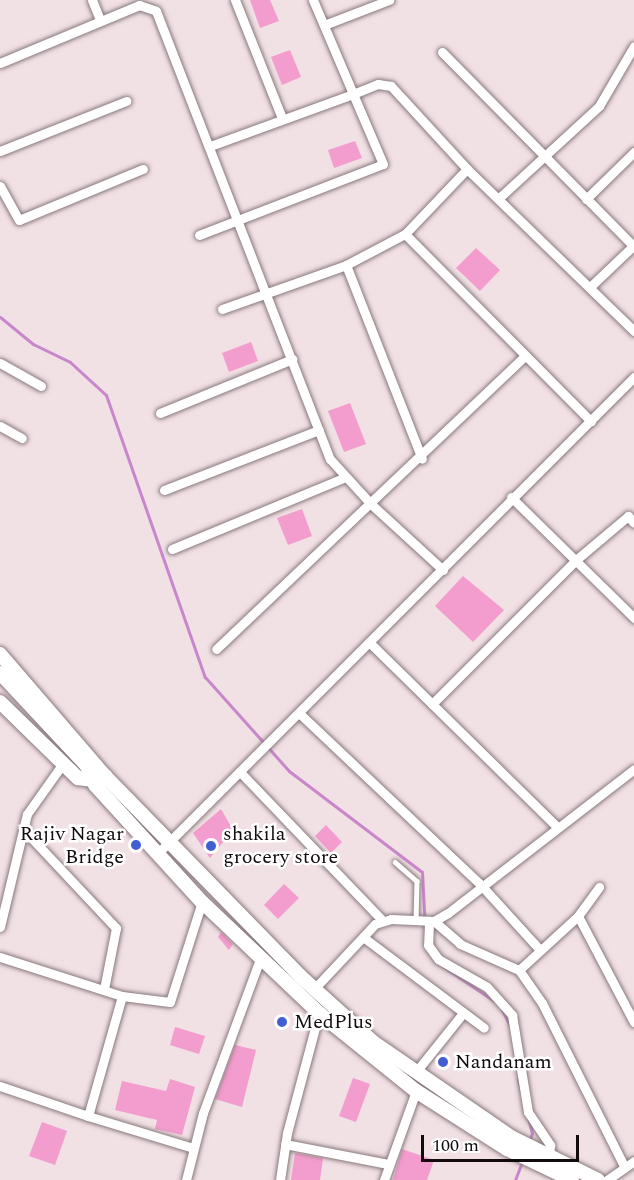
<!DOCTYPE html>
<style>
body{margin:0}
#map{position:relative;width:634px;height:1180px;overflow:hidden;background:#f1e0e4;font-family:Spectral,serif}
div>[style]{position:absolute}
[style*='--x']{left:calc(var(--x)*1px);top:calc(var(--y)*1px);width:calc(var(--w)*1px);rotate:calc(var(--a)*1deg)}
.stream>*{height:3px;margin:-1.5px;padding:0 1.5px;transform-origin:1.5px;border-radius:1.5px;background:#c987cb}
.building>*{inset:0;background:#f39cce}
.roads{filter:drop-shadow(0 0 2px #88797c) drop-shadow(0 0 2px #88797c)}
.lane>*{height:4.5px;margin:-2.25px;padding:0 2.25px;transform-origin:2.25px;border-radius:2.25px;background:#fff}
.street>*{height:9px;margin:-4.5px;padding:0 4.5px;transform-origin:4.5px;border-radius:4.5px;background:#fff}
.secondary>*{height:14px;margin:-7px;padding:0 7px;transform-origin:7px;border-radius:7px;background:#fff}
.dots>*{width:16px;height:16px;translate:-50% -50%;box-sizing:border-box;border:3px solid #fff;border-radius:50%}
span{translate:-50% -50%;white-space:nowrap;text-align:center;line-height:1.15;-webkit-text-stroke:5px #fff;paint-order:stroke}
.poi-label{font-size:20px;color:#110b0d}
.right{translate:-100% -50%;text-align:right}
.left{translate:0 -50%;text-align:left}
.scale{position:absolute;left:421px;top:1135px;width:158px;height:27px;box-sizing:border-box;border:3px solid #110b0d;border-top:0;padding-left:8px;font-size:18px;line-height:21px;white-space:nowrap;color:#110b0d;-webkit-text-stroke:4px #fff;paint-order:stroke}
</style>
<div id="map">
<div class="stream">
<div style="--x:0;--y:317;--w:43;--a:39.3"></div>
<div style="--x:33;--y:344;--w:41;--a:25.9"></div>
<div style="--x:70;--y:362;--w:49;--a:42.5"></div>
<div style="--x:106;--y:395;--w:299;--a:70.7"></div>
<div style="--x:205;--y:677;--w:126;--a:48.2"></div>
<div style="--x:289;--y:771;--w:167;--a:37.2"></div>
<div style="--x:422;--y:872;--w:58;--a:87"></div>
<div style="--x:435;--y:961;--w:71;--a:34.1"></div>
<div style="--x:502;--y:1010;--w:18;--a:63"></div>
<div style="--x:518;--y:1079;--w:56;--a:75.5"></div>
<div style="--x:532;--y:1133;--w:9;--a:108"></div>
<div style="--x:515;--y:1180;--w:19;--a:-69"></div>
</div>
<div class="building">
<div style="clip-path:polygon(250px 0,270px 0,279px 21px,260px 28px)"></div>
<div style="clip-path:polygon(290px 50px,301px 77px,282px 85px,271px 57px)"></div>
<div style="clip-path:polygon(355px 141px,362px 158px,334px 168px,328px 150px)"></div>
<div style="clip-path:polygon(476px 248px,500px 270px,480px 291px,456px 268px)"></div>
<div style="clip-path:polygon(251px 342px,258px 361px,229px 372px,222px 353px)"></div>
<div style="clip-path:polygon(350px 403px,366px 444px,344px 452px,328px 411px)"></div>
<div style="clip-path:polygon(302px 509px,312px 536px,288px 545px,277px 518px)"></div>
<div style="clip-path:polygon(463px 576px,504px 610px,473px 642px,435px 606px)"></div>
<div style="clip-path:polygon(221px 809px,233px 830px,210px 858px,193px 833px)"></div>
<div style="clip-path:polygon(326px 825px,342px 842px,331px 853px,315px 836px)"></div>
<div style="clip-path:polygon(284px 884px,299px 898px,278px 919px,264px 905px)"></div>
<div style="clip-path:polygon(221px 932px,233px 944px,229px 950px,218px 937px)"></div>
<div style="clip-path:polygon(175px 1027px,205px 1036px,199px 1054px,170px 1045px)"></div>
<div style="clip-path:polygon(235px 1045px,256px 1050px,242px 1107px,215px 1099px)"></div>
<div style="clip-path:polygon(353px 1078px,370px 1084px,356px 1122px,339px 1116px)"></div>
<div style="clip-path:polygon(170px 1079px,195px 1087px,182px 1135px,155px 1129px,157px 1120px,115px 1110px,122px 1081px,166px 1091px)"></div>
<div style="clip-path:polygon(42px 1122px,67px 1131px,55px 1165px,29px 1156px)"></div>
<div style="clip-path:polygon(402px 1149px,434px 1160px,427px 1180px,393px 1180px)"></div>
<div style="clip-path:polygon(295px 1153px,323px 1158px,320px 1180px,291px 1180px)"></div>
</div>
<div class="roads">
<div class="lane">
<div style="--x:395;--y:862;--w:29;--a:41"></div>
<div style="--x:417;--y:881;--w:40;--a:91.4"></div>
</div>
<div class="street">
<div style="--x:92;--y:0;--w:22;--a:68"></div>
<div style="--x:235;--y:0;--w:127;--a:68.3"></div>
<div style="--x:313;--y:0;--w:102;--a:66.9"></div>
<div style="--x:353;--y:94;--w:27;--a:-22"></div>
<div style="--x:378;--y:84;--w:13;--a:9"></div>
<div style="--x:391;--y:86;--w:113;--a:47.5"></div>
<div style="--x:467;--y:169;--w:233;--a:44.1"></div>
<div style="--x:324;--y:25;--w:70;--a:-21"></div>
<div style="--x:442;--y:52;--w:272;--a:45.4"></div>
<div style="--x:0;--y:63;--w:151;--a:-22.6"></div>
<div style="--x:139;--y:5;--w:18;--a:19"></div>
<div style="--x:156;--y:11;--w:481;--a:68.8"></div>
<div style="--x:330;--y:459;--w:59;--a:47.7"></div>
<div style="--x:370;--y:503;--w:212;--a:136.5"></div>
<div style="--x:0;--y:151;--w:136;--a:-21.6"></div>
<div style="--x:0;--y:186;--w:39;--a:61"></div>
<div style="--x:19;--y:220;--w:134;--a:-22.4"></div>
<div style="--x:499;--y:198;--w:136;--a:-42.6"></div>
<div style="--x:599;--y:106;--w:69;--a:-59.7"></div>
<div style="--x:586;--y:199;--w:67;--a:-44.4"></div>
<div style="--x:405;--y:234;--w:90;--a:-46.4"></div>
<div style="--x:199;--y:235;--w:197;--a:-21.1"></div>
<div style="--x:383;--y:164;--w:76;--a:-113.2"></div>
<div style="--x:353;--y:94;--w:152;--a:160"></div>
<div style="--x:346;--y:265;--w:67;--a:-27.7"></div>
<div style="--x:405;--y:234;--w:264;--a:45.2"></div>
<div style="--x:591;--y:286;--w:59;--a:-43.6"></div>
<div style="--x:222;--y:309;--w:132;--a:-19.5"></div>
<div style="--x:346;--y:265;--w:208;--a:68.6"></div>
<div style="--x:0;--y:363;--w:47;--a:29.3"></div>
<div style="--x:160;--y:413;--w:143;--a:-22.2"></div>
<div style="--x:0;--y:426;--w:25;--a:29"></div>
<div style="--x:164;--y:490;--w:166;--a:-21.2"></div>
<div style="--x:511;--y:497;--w:173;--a:44.5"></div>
<div style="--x:172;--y:549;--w:185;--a:-22.5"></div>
<div style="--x:443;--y:570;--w:99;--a:-137.5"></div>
<div style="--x:370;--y:503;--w:214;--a:-43.5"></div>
<div style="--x:369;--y:642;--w:261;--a:44.5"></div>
<div style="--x:432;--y:704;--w:205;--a:-45"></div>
<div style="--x:577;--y:559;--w:67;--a:-40.1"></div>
<div style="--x:628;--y:516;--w:9;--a:49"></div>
<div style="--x:299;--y:713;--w:249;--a:43.4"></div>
<div style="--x:480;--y:884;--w:89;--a:47.7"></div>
<div style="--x:240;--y:772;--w:205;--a:46.2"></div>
<div style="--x:23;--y:829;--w:136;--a:46.8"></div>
<div style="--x:116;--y:928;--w:62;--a:101.1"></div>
<div style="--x:158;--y:853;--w:673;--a:-45"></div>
<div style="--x:578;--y:916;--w:36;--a:-54"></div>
<div style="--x:429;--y:921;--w:24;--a:92"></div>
<div style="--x:428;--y:945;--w:17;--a:54"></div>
<div style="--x:438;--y:959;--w:56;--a:29.7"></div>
<div style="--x:487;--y:987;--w:38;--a:48"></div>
<div style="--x:512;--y:1015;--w:98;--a:80.6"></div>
<div style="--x:528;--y:1112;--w:40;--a:56"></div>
<div style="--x:550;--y:1145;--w:11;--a:95"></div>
<div style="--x:434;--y:921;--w:35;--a:41"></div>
<div style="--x:460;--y:944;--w:64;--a:23.8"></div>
<div style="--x:0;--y:927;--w:116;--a:-76.6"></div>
<div style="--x:27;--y:814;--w:64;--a:-54.6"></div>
<div style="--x:363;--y:937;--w:151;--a:36.9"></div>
<div style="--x:0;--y:957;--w:128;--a:17.7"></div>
<div style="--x:122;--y:996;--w:125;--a:105.8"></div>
<div style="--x:88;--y:1116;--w:93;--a:-161.2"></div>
<div style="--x:314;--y:989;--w:89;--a:-46.8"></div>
<div style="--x:375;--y:924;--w:17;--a:-17"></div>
<div style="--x:391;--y:919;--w:43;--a:2.7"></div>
<div style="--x:434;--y:921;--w:16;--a:-30"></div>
<div style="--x:448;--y:913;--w:235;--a:-37.7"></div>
<div style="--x:122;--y:996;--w:48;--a:7.1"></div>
<div style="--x:170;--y:1002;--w:105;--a:-72.3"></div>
<div style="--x:415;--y:1073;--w:77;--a:-51.3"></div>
<div style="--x:88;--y:1116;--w:110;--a:16.9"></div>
<div style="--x:285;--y:1144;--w:105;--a:11"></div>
<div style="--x:623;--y:1164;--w:180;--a:-116.7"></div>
<div style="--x:542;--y:1003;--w:40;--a:-124.9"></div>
<div style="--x:519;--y:970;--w:80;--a:-42.5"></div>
<div style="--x:578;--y:916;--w:120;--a:62.2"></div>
<div style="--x:186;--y:1180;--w:69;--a:-75.8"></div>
<div style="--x:203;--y:1113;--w:164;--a:-69.7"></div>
<div style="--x:280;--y:1180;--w:48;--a:-81.5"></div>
<div style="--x:287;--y:1133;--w:124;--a:-75.1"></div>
<div style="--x:384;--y:1180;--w:95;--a:-70.2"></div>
<div style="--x:607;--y:1180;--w:33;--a:-35"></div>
</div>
<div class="secondary">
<div style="--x:0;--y:654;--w:161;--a:49.3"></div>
<div style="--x:0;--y:673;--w:127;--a:46.9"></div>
<div style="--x:87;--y:766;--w:21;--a:29"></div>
<div style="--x:105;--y:776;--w:279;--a:45.7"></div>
<div style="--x:300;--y:976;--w:98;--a:42.1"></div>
<div style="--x:373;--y:1042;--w:168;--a:34.5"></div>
<div style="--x:511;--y:1137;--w:97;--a:26.3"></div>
<div style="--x:0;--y:702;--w:109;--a:44.3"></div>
<div style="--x:78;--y:778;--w:21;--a:8"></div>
<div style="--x:87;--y:766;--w:21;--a:67"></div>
<div style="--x:95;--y:785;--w:159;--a:47.6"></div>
<div style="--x:202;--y:902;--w:161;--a:43.5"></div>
<div style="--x:319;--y:1013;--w:124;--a:38.8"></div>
<div style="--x:416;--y:1091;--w:108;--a:32.5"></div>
<div style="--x:507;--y:1149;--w:72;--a:25.5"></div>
</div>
</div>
<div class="dots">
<div style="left:136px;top:845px;background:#415fd2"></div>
<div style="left:211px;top:846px;background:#415fd2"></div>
<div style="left:282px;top:1022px;background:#415fd2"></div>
<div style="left:443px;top:1062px;background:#415fd2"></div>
</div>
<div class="poi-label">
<span class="right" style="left:124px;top:846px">Rajiv Nagar<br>Bridge</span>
<span class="left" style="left:223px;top:846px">shakila<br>grocery store</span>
<span class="left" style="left:294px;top:1022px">MedPlus</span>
<span class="left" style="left:455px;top:1062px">Nandanam</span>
</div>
<div class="scale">100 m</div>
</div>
